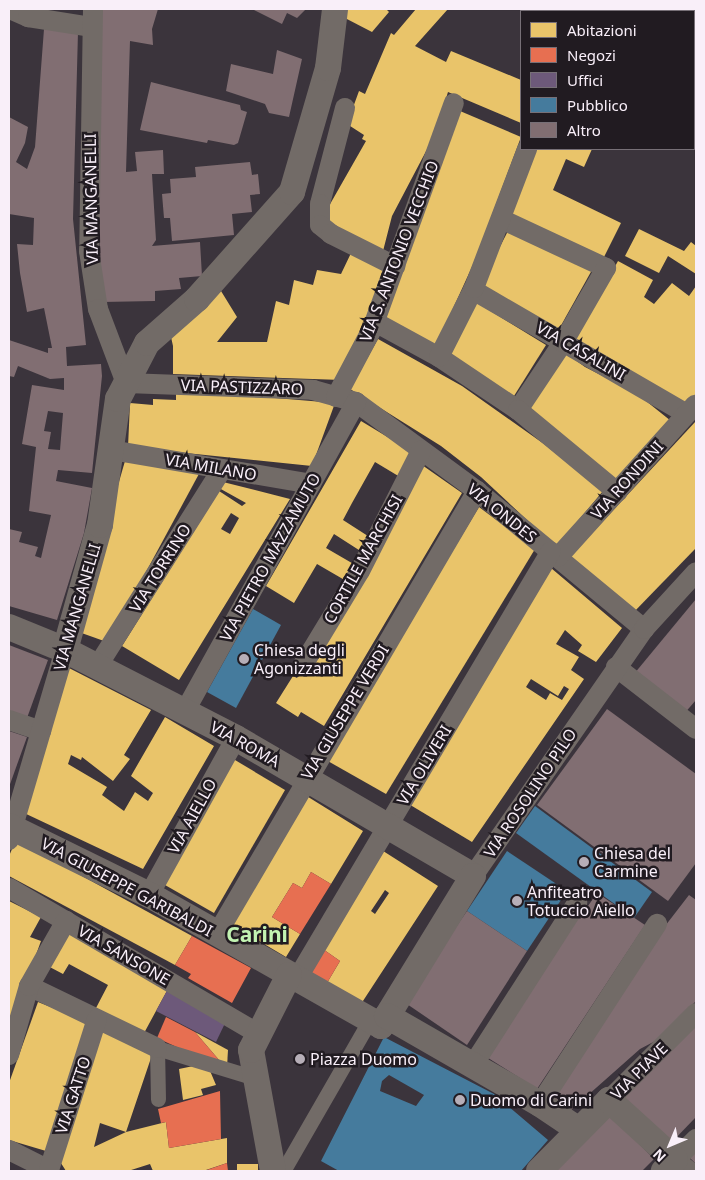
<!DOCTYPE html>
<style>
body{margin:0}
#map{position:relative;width:705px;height:1180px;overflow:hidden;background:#3b343c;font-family:"Noto Sans",sans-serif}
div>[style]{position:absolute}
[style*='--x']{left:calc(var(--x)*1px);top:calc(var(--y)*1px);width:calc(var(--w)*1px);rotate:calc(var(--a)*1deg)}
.homes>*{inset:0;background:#e9c46a}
.shops>*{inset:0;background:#e76f51}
.offices>*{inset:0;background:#6d597a}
.public>*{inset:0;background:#457b9d}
.building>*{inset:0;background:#816e72}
.pedestrian>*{height:15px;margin:-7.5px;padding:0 7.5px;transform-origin:7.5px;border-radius:7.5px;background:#726b67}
.minor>*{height:20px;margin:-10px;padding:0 10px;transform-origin:10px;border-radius:10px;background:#726b67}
.tertiary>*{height:26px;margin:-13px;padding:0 13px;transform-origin:13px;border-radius:13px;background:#726b67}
.dots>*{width:14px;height:14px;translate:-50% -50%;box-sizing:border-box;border:2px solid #211b21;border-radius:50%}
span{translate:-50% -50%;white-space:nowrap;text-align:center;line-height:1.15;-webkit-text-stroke:5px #211b21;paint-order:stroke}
.street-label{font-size:16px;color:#f9eff9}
.poi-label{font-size:16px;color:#f9eff9}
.left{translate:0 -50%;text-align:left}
.district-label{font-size:21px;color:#c2f3b2;font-weight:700}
.frame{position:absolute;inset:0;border:10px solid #f9eff9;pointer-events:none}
.legend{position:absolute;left:520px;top:10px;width:175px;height:140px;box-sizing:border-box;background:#211b21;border:1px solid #777077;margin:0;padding:6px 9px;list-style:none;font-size:15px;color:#f9eff9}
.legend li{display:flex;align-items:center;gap:10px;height:25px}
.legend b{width:25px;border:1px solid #777077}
.north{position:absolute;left:645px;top:1120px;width:50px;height:50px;-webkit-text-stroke:4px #211b21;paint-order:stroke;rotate:225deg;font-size:14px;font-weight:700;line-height:20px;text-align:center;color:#f9eff9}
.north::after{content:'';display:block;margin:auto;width:18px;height:22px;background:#f9eff9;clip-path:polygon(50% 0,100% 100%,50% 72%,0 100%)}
</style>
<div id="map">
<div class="homes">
<div style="clip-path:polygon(343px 9px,386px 9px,389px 12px,372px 32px,343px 17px)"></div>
<div style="clip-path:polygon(416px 9px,448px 9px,415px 46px,446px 62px,451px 51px,521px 80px,521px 123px,448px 92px,434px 136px,392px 216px,382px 255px,321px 220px,366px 141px,362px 139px,364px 135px,347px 124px,359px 91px,365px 94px,391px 33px,394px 35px)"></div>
<div style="clip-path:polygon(646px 9px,684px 9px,687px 11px,643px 11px)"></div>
<div style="clip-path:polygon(694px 18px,696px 20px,694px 40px)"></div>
<div style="clip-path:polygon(460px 111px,521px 137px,476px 258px,435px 348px,379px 320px)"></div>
<div style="clip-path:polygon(536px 149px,592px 149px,584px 167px,566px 159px,553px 190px,621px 223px,603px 259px,509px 216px)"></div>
<div style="clip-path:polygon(510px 227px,592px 270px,559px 329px,480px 286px)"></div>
<div style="clip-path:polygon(639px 229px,684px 251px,691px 242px,696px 246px,696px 274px,668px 256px,659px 273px,625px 256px)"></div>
<div style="clip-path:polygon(352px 251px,387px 268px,342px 380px,173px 374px,173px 346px,169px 328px,221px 291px,237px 317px,217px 342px,267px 342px,276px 301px,289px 305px,294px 280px,313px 285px,317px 270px,341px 274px)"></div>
<div style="clip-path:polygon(618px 261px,653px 280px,644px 297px,654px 304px,672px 283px,689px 296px,696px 286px,696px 396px,687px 410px,575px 339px)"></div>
<div style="clip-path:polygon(476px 302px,546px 345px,514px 396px,448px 358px)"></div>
<div style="clip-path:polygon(378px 339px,462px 386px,544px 444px,603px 491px,556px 547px,481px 477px,441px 446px,350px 389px)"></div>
<div style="clip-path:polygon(564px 352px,585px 367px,636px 393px,671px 421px,619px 483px,525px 407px)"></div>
<div style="clip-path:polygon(176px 394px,238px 395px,335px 403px,312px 466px,128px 447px,130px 403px,153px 405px,153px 399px,176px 400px)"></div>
<div style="clip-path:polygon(361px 421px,414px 453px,400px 477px,375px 462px,352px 503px,343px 520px,371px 538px,362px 552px,334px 534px,326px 548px,357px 566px,348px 582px,317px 564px,294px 603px,266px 586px)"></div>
<div style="clip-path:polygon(696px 421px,696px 548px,632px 614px,568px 559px)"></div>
<div style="clip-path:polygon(125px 461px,200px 472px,140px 583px,104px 641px,76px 631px)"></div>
<div style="clip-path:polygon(422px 465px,462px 493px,324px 726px,301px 712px,298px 717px,276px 703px,293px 676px,297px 678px,357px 581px)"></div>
<div style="clip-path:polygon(evenodd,223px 482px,290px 499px,179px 680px,122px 646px,219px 491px,242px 506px,246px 503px,219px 488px,223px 482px,231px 513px,239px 518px,230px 534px,221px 529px,231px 513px)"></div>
<div style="clip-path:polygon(479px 507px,535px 549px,386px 794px,326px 760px)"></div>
<div style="clip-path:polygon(evenodd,551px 568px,622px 628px,596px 662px,578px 651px,582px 645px,565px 630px,556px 644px,579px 657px,571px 670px,584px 679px,472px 842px,407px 803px,551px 568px,531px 679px,558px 696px,564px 686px,569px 689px,562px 700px,550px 693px,546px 700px,526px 687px,531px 679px)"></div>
<div style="clip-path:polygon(67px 667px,151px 710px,124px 755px,130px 759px,113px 781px,82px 757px,81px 760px,71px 755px,68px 764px,107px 787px,102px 795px,124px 811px,135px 792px,148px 801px,153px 793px,131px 776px,165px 717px,214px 746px,143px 869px,22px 812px)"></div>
<div style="clip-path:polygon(230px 757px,285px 790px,214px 913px,158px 881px)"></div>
<div style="clip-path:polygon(305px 795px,363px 831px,331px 884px,311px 872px,302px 888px,293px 883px,272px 917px,300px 934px,286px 957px,227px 922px)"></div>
<div style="clip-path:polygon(16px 840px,192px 936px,175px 965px,9px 876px,9px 856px)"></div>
<div style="clip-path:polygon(evenodd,380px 849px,438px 886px,361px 1004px,327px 983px,340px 961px,320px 947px,380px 849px,385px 890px,389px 893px,375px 914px,371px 911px,385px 890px)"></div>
<div style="clip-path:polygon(9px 901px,41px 917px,30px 937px,41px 941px,9px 1029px)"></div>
<div style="clip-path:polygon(63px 929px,169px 987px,143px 1035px,96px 1008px,108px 985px,69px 964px,63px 974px,44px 964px)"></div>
<div style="clip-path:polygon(38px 1002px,91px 1023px,46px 1151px,9px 1140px,9px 1083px)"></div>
<div style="clip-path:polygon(101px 1028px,152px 1055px,126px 1132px,100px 1123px,94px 1147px,126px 1132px,166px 1122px,169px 1148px,227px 1138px,227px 1163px,203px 1171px,153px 1171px,150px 1164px,128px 1171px,66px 1171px,59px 1160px)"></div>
<div style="clip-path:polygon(195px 1032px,228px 1050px,227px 1067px,219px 1060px)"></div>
<div style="clip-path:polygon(203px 1064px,208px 1066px,216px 1085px,201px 1089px,203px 1095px,183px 1100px,179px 1069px)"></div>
<div style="clip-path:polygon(237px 1164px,258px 1164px,258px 1171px,237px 1171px)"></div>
</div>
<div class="shops">
<div style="clip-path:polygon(311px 872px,331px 884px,300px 934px,272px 917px,293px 883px,302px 888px)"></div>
<div style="clip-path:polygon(192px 936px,251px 968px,232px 1003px,188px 978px,191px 974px,175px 965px)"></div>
<div style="clip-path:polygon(320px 947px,340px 961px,327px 983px,306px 970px)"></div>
<div style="clip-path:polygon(166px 1017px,195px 1032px,219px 1060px,214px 1064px,157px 1038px)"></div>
<div style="clip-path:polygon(220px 1091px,221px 1139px,169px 1148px,166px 1122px,161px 1123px,158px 1109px)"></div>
<div style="clip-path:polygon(227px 1163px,228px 1171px,204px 1171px)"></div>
</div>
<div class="offices">
<div style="clip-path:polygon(169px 987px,228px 1017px,216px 1042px,156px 1011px)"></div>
</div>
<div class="public">
<div style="clip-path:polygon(253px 609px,281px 625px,236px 708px,207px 692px)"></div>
<div style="clip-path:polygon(535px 806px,652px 892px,634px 918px,516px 833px)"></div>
<div style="clip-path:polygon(507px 851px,567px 891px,527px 951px,467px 911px)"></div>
<div style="clip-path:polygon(evenodd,384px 1037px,494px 1094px,548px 1140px,521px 1171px,339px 1171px,321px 1161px,384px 1037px,389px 1075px,424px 1095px,416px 1106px,380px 1091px,382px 1081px,389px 1075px)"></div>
</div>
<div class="building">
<div style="clip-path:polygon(101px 9px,158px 9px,152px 29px,153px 45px,130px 41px,126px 172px,137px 171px,135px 152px,163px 150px,164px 174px,152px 174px,156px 240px,152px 246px,200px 242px,202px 276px,179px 278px,181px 289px,155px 291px,155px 301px,102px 302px,98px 200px)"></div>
<div style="clip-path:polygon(252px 9px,306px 9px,297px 18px,287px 13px,282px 24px)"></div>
<div style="clip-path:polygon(evenodd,44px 29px,78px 32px,73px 219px,86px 345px,66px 347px,67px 366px,101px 364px,102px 376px,92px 473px,58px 470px,56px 481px,92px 488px,84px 533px,57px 620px,9px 606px,9px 529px,22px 532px,19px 542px,38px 547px,35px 556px,41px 558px,51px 515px,29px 511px,36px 447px,22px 444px,32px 385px,64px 390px,64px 378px,50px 379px,18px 366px,14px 377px,9px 376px,9px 340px,48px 353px,48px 348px,52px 348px,44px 308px,27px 312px,20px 273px,17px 244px,33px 245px,34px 218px,9px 214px,9px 117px,28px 127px,25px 143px,16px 162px,27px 169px,35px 147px,44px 29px,48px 411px,63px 413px,60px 450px,48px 449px,51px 432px,44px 431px,48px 411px)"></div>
<div style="clip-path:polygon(277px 50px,302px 59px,289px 117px,269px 113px,265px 104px,226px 91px,231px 64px,273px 74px)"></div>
<div style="clip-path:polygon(151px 82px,240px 105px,241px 110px,247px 112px,238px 143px,234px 145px,208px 140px,207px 143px,140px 130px)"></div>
<div style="clip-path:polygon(250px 162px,252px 175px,258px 174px,260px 194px,250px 195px,252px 212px,232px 214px,234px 235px,172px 241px,170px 218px,164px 218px,162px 194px,171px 193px,170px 179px,196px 177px,195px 167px)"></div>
<div style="clip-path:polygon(696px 599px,696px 700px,683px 715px,634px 674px)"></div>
<div style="clip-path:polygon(9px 645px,48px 660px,27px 718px,9px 712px)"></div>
<div style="clip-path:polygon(607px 709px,696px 774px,696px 863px,668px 901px,537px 805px)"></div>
<div style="clip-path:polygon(9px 731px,27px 737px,9px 787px)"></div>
<div style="clip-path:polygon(597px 893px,645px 925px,537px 1089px,485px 1056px,582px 902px,588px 906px)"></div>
<div style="clip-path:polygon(689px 895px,696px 900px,696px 1001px,659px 1039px,640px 1049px,570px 1111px,553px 1100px,662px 930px)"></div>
<div style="clip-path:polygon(467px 911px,527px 951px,467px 1045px,404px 1002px)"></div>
<div style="clip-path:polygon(696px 1021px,696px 1117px,670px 1144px,621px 1101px)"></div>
<div style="clip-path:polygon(609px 1113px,654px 1159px,642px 1171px,553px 1171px)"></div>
<div style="clip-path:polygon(696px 1152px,696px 1164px,690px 1158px)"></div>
</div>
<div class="pedestrian">
<div style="--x:158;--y:1099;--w:51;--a:-91.1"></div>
<div style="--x:157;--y:1048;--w:102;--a:17"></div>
<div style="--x:283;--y:1171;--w:174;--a:-60.1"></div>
</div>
<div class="minor">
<div style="--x:10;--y:9;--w:20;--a:24"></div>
<div style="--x:28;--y:17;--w:65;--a:8.9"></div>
<div style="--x:93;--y:9;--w:242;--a:90.9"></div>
<div style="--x:89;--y:251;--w:59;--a:81.2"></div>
<div style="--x:98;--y:309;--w:79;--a:69.3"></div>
<div style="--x:126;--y:383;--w:187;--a:2.1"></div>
<div style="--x:313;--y:390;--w:45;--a:15.6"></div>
<div style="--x:356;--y:402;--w:150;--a:36.3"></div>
<div style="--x:477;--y:491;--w:217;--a:39.6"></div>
<div style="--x:345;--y:108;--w:99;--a:104.6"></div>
<div style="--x:320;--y:204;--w:21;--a:90"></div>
<div style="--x:320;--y:225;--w:14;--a:39"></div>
<div style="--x:331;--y:234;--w:72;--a:26.6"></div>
<div style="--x:501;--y:219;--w:116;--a:25"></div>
<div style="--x:606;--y:268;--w:84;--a:119.9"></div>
<div style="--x:564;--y:341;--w:83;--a:123.7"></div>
<div style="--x:473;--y:290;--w:247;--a:30.1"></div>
<div style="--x:375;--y:322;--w:73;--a:28.7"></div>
<div style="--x:439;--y:357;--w:95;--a:33.9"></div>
<div style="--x:518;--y:410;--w:129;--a:39.6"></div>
<div style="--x:439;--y:357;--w:77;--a:-63.1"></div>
<div style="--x:474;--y:288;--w:149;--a:-69.1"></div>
<div style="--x:336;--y:397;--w:77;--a:-62.1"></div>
<div style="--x:372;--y:329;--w:240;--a:-70.1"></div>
<div style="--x:111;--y:450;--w:203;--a:9.6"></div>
<div style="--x:558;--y:557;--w:205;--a:-48"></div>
<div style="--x:303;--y:665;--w:110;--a:-58.8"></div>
<div style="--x:360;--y:571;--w:135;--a:-63.1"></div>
<div style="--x:97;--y:667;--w:234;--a:-57.7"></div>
<div style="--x:616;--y:667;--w:101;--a:37.8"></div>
<div style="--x:185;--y:711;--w:353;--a:-61"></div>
<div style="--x:9;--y:720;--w:34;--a:19"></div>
<div style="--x:9;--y:840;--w:198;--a:-73.6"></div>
<div style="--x:473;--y:876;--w:300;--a:-55.3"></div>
<div style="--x:644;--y:629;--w:77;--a:-47.6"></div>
<div style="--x:9;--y:888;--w:287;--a:30.3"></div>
<div style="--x:149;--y:895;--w:179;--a:-61"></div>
<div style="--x:217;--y:934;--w:514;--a:-59.59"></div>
<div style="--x:297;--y:979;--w:497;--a:-59.3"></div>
<div style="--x:29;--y:986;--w:142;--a:25.8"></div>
<div style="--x:9;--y:1055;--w:72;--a:-73.8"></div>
<div style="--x:29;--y:986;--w:75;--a:-60.4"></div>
<div style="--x:473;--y:1065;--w:193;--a:-57.3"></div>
<div style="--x:609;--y:1100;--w:123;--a:-45"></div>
<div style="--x:540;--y:1104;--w:215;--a:-57"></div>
<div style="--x:9;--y:1150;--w:45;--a:26.6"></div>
<div style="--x:49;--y:1170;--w:158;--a:-72.4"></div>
<div style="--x:689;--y:1171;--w:18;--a:-142"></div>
<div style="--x:675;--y:1160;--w:30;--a:-45"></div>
</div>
<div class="tertiary">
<div style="--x:9;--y:627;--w:61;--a:22.3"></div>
<div style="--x:65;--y:650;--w:192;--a:27.2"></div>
<div style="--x:236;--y:738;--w:274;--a:30.2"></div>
<div style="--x:473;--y:876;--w:176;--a:121.5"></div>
<div style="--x:381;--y:1026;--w:266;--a:-150.5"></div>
<div style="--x:149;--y:895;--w:156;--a:-153.8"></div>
<div style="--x:65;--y:650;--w:130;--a:-74.4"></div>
<div style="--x:100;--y:525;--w:127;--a:-81.9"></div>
<div style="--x:118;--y:399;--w:63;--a:-62.6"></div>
<div style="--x:147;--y:343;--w:67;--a:-41.3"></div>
<div style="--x:197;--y:299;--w:143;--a:-48.4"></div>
<div style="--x:292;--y:192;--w:129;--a:-73.8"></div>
<div style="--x:328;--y:68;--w:59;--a:-83.2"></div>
<div style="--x:387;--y:1016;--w:177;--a:29.9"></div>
<div style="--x:540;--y:1104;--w:47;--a:33.7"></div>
<div style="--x:273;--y:1171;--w:123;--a:-100.3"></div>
<div style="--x:251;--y:1050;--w:84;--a:-63.1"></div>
<div style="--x:539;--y:1171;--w:100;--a:-45.4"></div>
<div style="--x:609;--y:1100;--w:89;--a:42.3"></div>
<div style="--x:675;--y:1160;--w:16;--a:135"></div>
</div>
<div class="dots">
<div style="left:244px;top:659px;background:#b6aeb7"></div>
<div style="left:584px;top:862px;background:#b6aeb7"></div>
<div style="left:517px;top:901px;background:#b6aeb7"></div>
<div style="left:300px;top:1059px;background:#b6aeb7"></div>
<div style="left:460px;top:1100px;background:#b6aeb7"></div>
</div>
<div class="street-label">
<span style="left:91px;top:199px;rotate:-91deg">VIA MANGANELLI</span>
<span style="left:399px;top:251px;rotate:-69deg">VIA S. ANTONIO VECCHIO</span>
<span style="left:581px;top:351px;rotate:30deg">VIA CASALINI</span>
<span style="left:242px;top:387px;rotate:2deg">VIA PASTIZZARO</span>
<span style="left:211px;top:467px;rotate:10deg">VIA MILANO</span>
<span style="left:627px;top:480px;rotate:-48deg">VIA RONDINI</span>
<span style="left:502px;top:513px;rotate:39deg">VIA ONDES</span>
<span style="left:270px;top:557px;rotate:-61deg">VIA PIETRO MAZZAMUTO</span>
<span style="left:363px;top:559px;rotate:-61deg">CORTILE MARCHISI</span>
<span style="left:160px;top:568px;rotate:-58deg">VIA TORRINO</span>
<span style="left:77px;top:607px;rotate:-74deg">VIA MANGANELLI</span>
<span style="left:345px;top:712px;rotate:-59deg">VIA GIUSEPPE VERDI</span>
<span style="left:245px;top:744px;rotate:29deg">VIA ROMA</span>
<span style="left:424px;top:765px;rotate:-59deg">VIA OLIVERI</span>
<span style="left:530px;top:793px;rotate:-56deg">VIA ROSOLINO PILO</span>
<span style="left:192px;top:816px;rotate:-61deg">VIA AIELLO</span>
<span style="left:127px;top:887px;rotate:28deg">VIA GIUSEPPE GARIBALDI</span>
<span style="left:124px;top:955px;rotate:30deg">VIA SANSONE</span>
<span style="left:639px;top:1071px;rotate:-45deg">VIA PIAVE</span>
<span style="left:73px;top:1095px;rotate:-72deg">VIA GATTO</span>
</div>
<div class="poi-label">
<span class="left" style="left:254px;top:659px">Chiesa degli<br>Agonizzanti</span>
<span class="left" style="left:594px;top:862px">Chiesa del<br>Carmine</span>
<span class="left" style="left:527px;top:901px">Anfiteatro<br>Totuccio Aiello</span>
<span class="left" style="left:310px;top:1059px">Piazza Duomo</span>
<span class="left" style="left:470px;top:1100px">Duomo di Carini</span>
</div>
<div class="district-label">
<span style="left:257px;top:934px">Carini</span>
</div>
<div class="frame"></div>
<ul class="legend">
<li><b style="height:14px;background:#e9c46a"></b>Abitazioni</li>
<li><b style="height:14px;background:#e76f51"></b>Negozi</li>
<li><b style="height:14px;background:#6d597a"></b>Uffici</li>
<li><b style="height:14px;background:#457b9d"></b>Pubblico</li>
<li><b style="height:14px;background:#816e72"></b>Altro</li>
</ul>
<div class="north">N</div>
</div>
